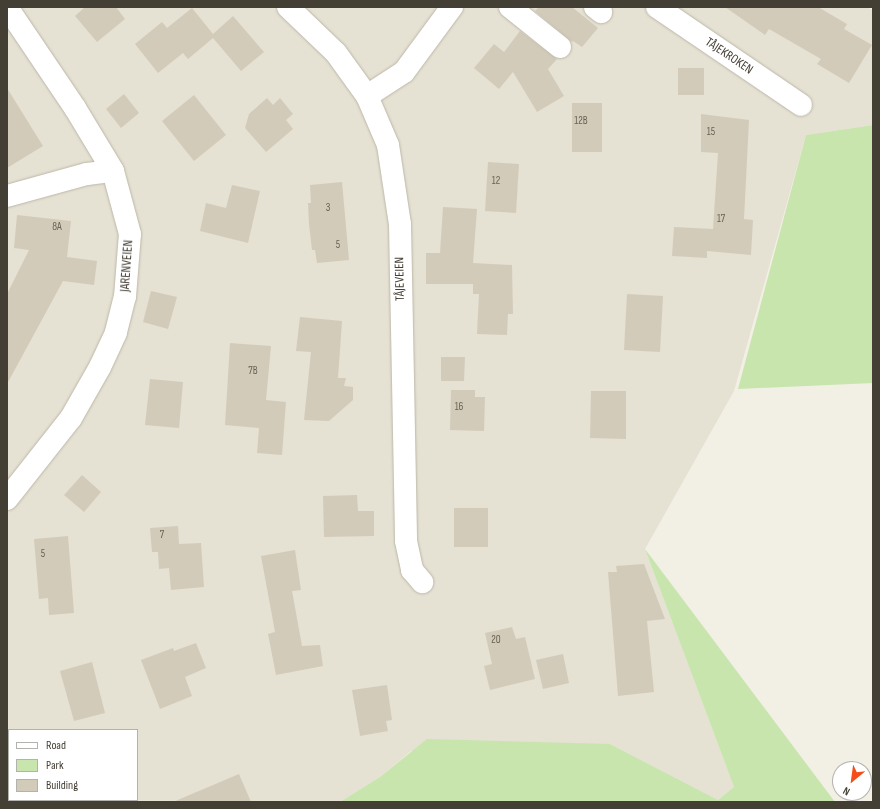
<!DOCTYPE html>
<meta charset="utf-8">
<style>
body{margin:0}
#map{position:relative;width:880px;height:809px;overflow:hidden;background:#f2efe4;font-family:"Sofia Sans Condensed",sans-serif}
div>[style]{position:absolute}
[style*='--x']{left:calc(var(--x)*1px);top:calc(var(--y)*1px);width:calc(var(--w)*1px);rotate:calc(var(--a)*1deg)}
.residential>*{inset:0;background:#e5e1d3}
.green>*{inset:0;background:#c8e5ae}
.building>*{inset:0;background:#d3cbba}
.roads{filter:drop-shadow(0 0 1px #bdb7a7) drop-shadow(0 0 1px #bdb7a7)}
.minor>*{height:22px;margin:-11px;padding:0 11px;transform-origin:11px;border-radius:11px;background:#fff}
span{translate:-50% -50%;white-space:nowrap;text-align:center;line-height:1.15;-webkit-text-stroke:4px #fff;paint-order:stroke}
.number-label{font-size:11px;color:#686256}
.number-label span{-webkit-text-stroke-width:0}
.street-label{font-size:13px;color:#443f34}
.frame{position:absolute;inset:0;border:8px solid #443f34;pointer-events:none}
.legend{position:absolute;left:8px;top:729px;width:130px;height:72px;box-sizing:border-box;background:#fff;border:1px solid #b4b2ae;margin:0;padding:5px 7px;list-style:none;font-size:12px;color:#443f34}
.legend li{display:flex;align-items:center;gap:8px;height:20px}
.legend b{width:20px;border:1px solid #b4b2ae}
.north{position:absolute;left:832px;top:761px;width:40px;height:40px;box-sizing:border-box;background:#fff;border:1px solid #b4b2ae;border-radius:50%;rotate:209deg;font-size:11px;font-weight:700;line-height:16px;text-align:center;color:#443f34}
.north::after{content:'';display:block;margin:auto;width:14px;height:18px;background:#f44c1a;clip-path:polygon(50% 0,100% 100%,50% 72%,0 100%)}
</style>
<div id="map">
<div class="residential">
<div style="clip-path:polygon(evenodd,7px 7px,867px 7px,873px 11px,873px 125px,806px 135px,734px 391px,645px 549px,734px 787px,718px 800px,610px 744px,411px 751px,380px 777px,340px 802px,7px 802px,7px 7px,9px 730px,137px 730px,137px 800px,9px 800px,9px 730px)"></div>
</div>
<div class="green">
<div style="clip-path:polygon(873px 125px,873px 383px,738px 389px,806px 135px)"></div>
<div style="clip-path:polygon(645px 549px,835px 802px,340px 802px,380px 777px,427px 739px,610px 744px,718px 800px,734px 787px)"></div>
</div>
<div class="building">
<div style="clip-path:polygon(85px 7px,116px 7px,125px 19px,97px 42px,75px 16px)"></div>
<div style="clip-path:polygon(539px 7px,572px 7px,598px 28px,582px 47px,573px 41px,572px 42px,535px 11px)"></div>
<div style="clip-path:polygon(725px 7px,818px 7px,847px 24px,844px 29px,872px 45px,849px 83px,817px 64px,821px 59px,769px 29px,765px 35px)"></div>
<div style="clip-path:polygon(192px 8px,213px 34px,233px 16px,264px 52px,241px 71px,213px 38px,188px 59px,183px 53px,158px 73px,135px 44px,162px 22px,167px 28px)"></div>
<div style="clip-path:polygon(520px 31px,557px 59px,548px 69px,564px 96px,537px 112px,513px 72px,499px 89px,474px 68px,494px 44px,504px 52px)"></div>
<div style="clip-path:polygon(678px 68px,704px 68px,704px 95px,678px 95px)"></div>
<div style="clip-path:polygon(7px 88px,43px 146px,7px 168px)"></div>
<div style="clip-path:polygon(124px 94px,139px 113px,121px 128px,106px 109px)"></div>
<div style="clip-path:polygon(194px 95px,226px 135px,194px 161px,162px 121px)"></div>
<div style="clip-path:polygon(267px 98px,273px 105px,280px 98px,293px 114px,286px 120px,293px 129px,266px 152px,245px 128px,249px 114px)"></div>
<div style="clip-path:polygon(572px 103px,602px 103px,602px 152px,572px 152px)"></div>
<div style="clip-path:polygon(701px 114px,749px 120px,744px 219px,753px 220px,751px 255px,707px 251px,707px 258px,672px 256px,674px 227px,713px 229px,718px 153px,701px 152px)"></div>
<div style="clip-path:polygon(488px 162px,519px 164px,516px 213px,485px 211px)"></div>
<div style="clip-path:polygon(342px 182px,349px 260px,317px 263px,315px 250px,312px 250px,309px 224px,308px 203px,311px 203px,310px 185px)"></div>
<div style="clip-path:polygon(232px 185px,260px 191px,248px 243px,200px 231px,206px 203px,226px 208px)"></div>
<div style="clip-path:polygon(443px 207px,477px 209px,473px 263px,512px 265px,513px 314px,508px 314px,507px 335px,477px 334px,479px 294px,473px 294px,473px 284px,426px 284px,426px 253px,440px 253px)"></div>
<div style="clip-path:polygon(17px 215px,71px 221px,67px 257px,97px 261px,94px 285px,63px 281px,7px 384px,7px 294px,29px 250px,14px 248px)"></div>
<div style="clip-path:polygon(151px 291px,177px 297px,168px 329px,143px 322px)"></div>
<div style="clip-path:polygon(627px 294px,663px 296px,660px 352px,624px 350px)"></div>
<div style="clip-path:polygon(300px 317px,342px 321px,338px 378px,346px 378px,344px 386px,353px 387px,353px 400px,329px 421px,304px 420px,311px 352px,296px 351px)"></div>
<div style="clip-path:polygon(230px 343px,271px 346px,266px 400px,286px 402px,282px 455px,257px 453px,259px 428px,225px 425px)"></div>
<div style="clip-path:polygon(441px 357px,465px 357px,464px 381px,441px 381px)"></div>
<div style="clip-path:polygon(150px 379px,183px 382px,179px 428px,145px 425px)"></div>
<div style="clip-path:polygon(451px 390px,475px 390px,475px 397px,485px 397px,484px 431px,450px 430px)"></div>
<div style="clip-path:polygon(591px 391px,626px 391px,626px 439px,590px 438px)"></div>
<div style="clip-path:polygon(82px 475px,101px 492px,84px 512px,64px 495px)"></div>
<div style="clip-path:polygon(357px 495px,358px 511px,374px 511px,374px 536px,324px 537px,323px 496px)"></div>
<div style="clip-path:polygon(454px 508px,488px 508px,488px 547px,454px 547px)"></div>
<div style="clip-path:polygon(178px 526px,179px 544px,201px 543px,204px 587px,171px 590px,169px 568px,159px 569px,158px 552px,152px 552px,150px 528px)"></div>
<div style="clip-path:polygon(68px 536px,74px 613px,49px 615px,48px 598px,39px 599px,34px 539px)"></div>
<div style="clip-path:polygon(295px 550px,301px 590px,292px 591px,302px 646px,320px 645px,323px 666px,276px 675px,268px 634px,275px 632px,261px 556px)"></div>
<div style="clip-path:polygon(644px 564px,665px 619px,647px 621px,654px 692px,618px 696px,608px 572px,617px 572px,616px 566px)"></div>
<div style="clip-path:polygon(512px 627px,516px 639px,525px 637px,535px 679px,490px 690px,484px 666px,492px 664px,485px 633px)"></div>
<div style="clip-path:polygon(196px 643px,206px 668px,185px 677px,192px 696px,160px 709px,141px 660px,173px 648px,174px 651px)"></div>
<div style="clip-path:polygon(563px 654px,569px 683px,543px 689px,536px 660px)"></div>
<div style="clip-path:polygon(92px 662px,105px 713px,74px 721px,60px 671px)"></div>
<div style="clip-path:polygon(387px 685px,392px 720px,386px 721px,388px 731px,360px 736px,352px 690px)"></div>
<div style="clip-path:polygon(239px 774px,251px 802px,173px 802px)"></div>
</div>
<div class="roads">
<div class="minor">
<div style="--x:288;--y:7;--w:66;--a:43.8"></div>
<div style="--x:336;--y:53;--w:53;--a:54.2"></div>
<div style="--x:367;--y:96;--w:53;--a:66.8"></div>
<div style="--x:388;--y:145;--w:80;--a:81.4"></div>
<div style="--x:400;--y:224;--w:317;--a:88.9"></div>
<div style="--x:406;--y:541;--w:30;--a:78"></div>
<div style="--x:412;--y:570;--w:16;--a:50"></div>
<div style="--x:510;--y:7;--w:64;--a:38.7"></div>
<div style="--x:595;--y:7;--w:8;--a:40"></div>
<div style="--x:657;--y:7;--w:174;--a:34.2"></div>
<div style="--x:367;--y:96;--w:44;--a:-33"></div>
<div style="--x:404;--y:72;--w:81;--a:-53.6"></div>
<div style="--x:7;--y:196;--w:83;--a:-15.4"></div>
<div style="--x:87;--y:174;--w:26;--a:-7"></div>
<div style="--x:7;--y:499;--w:103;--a:-51.7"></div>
<div style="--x:71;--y:418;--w:59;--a:-60.4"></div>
<div style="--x:100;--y:367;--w:38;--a:-65"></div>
<div style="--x:116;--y:332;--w:36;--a:-76"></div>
<div style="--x:125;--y:297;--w:63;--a:-85.5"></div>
<div style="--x:130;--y:234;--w:65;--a:-105.1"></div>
<div style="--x:113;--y:171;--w:74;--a:-121.1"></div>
<div style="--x:75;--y:108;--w:122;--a:-124"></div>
</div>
</div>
<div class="number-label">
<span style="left:581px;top:121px">12B</span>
<span style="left:711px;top:132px">15</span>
<span style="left:496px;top:181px">12</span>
<span style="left:328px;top:208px">3</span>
<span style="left:721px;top:219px">17</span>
<span style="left:57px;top:227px">8A</span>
<span style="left:338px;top:245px">5</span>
<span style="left:253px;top:371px">7B</span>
<span style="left:459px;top:407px">16</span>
<span style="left:162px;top:535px">7</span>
<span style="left:43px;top:554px">5</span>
<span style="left:496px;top:640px">20</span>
</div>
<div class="street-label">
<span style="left:729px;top:56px;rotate:34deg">TÅJEKROKEN</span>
<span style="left:127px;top:266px;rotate:-86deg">JARENVEIEN</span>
<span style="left:400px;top:279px;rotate:-91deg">TÅJEVEIEN</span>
</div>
<div class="frame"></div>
<ul class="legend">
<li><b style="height:5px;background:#fff"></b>Road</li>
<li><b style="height:11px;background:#c8e5ae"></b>Park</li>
<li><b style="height:11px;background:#d3cbba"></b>Building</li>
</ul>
<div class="north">N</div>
</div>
